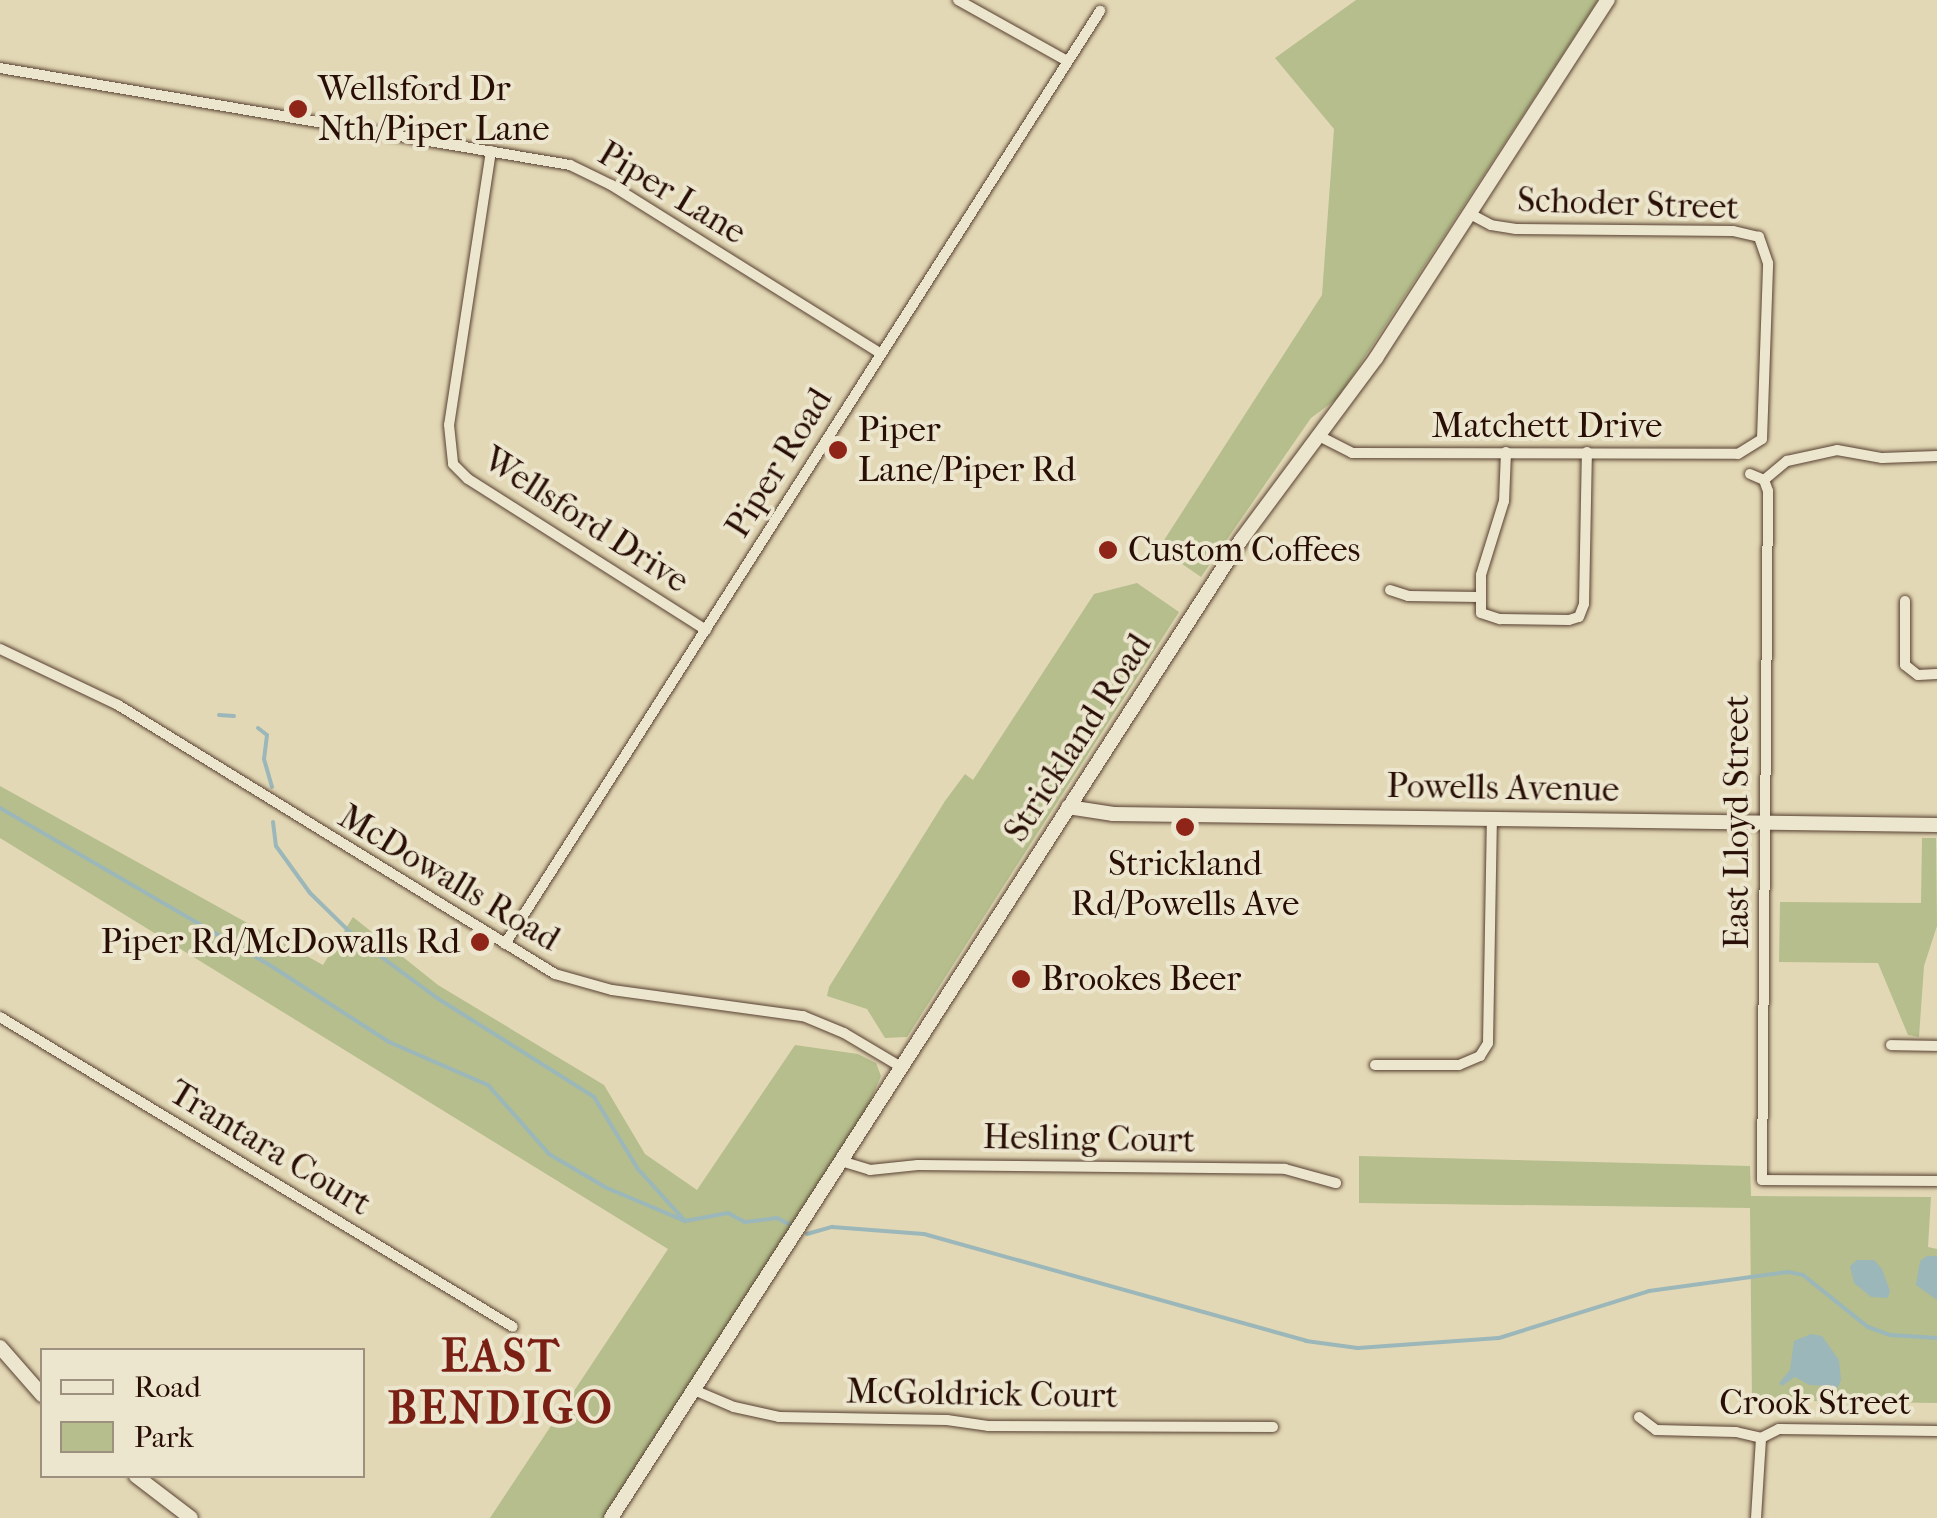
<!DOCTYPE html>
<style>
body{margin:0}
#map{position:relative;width:1937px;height:1518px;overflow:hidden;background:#e3d8b5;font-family:"IM FELL French Canon",serif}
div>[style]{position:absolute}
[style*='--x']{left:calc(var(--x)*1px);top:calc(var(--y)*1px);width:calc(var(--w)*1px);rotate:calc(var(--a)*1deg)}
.green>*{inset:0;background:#b5be8c}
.water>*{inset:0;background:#9bb7b9}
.stream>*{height:4px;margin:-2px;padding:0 2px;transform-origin:2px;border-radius:2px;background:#9bb7b9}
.roads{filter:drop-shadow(0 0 2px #574031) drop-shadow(0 0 2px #574031)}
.street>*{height:10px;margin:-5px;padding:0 5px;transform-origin:5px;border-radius:5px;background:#ede6cf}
.secondary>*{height:14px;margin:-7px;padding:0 7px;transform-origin:7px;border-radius:7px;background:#ede6cf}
.dots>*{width:28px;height:28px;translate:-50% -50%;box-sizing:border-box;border:5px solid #ede6cf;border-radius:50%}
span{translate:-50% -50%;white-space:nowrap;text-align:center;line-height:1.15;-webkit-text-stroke:8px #ede6cf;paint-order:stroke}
.poi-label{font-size:35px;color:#280e05}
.left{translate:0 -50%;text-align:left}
.right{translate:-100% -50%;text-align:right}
.street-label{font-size:35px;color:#280e05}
.district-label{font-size:45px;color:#7a1f14;font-weight:700;letter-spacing:2.5px}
.legend{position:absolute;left:40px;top:1348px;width:325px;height:130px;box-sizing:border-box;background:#ede6cf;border:2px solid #9e907e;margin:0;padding:12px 18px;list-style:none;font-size:30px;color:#280e05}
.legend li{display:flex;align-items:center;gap:20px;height:50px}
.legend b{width:50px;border:2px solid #9e907e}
</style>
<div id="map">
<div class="green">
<div style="clip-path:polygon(1356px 0,1598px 0,1338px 398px,1311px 418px,1201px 577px,1159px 548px,1322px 295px,1334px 129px,1275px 58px)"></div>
<div style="clip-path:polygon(1137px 583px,1179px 612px,907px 1037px,885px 1038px,867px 1009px,827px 996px,829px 987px,945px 801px,965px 774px,973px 780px,1094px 594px)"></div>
<div style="clip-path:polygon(0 786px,323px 965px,353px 917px,438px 985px,604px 1085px,645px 1154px,697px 1190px,795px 1045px,858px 1054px,876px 1063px,881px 1076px,865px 1113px,603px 1518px,490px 1518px,668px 1249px,0 838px)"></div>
<div style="clip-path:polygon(1922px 838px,1936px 838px,1937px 926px,1924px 966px,1919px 1037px,1908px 1035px,1878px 963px,1779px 962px,1780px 902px,1921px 903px)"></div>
<div style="clip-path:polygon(1359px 1156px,1750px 1166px,1751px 1196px,1931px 1197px,1928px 1247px,1937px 1249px,1937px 1403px,1752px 1400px,1750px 1208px,1359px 1203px)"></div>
</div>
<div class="water">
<div style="clip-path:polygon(1927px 1256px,1937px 1256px,1937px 1300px,1916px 1285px,1920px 1261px)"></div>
<div style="clip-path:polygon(1857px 1260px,1874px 1260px,1882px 1269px,1890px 1291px,1888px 1298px,1871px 1297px,1854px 1283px,1850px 1266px)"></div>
<div style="clip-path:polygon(1811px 1334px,1822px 1336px,1839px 1360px,1841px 1380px,1835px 1394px,1831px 1395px,1829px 1386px,1809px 1385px,1795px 1377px,1782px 1386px,1779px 1383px,1790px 1370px,1794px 1341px)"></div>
</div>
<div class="stream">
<div style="--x:219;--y:715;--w:15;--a:4"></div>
<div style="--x:258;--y:728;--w:11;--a:38"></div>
<div style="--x:267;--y:735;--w:24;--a:97"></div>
<div style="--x:264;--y:759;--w:29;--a:74"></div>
<div style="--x:0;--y:808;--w:310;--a:30.2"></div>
<div style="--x:268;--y:964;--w:144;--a:32.8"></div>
<div style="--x:389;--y:1042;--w:108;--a:23.5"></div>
<div style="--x:488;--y:1085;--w:92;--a:48.5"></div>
<div style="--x:549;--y:1154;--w:67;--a:30.4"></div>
<div style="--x:607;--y:1188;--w:85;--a:22.9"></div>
<div style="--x:273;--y:822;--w:24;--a:83"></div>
<div style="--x:276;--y:846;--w:58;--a:54.1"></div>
<div style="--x:310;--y:893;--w:66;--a:44.4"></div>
<div style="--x:357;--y:939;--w:99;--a:36.4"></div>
<div style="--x:437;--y:998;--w:186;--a:32.2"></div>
<div style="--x:594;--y:1097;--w:84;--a:58.6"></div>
<div style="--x:638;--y:1169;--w:70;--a:47.9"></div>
<div style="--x:685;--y:1221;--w:44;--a:-10.5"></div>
<div style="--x:728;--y:1213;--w:19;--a:28"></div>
<div style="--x:745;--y:1222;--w:32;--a:-7"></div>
<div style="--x:777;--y:1218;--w:13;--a:27"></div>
<div style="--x:807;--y:1234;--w:26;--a:-16"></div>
<div style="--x:832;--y:1227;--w:92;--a:4.4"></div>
<div style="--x:924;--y:1234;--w:397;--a:15.6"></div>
<div style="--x:1306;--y:1341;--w:52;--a:7.7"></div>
<div style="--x:1358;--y:1348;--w:141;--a:-4.1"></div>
<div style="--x:1499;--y:1338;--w:157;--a:-17.4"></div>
<div style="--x:1649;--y:1291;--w:140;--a:-7.8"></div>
<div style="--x:1788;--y:1272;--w:15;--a:11"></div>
<div style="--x:1803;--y:1275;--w:83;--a:38.7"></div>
<div style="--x:1868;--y:1327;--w:23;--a:20"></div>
<div style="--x:1890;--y:1335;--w:47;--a:3.7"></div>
</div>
<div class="roads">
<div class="street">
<div style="--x:958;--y:0;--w:125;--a:29.2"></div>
<div style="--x:0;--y:68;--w:578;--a:9.66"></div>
<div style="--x:570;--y:165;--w:46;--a:26"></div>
<div style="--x:611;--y:185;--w:317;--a:32"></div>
<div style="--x:491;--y:151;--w:277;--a:98.7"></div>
<div style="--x:449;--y:425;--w:39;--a:84"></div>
<div style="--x:453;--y:464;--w:21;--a:45"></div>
<div style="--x:468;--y:479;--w:282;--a:32.4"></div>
<div style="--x:1319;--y:436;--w:37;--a:27"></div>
<div style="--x:1352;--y:453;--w:386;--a:0.1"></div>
<div style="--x:1738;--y:454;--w:28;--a:-32"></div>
<div style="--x:1762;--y:439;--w:176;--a:-88"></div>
<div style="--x:1768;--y:263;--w:28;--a:-109"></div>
<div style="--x:1759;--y:237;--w:27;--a:-167"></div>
<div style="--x:1733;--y:231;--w:217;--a:-179.5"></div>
<div style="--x:1516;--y:229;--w:25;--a:-171"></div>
<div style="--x:1491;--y:225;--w:24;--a:-152"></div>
<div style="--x:1506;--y:452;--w:49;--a:92.3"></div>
<div style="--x:1504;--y:501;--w:77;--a:107.3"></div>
<div style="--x:1481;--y:575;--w:38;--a:90"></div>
<div style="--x:1481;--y:613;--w:20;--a:18"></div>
<div style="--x:1500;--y:619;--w:69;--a:0.8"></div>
<div style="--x:1569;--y:620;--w:10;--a:-17"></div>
<div style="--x:1579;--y:617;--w:14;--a:-69"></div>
<div style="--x:1584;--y:604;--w:152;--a:-88.9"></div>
<div style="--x:1750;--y:474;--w:15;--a:23"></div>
<div style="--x:1764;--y:480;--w:12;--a:70"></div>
<div style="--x:1768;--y:491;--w:689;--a:90.5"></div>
<div style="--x:1762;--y:1180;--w:175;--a:0.3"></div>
<div style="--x:1764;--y:480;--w:30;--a:-40"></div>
<div style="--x:1787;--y:461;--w:51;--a:-12.4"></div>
<div style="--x:1837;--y:450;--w:46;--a:10.1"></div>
<div style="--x:1882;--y:458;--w:55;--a:-2.1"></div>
<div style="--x:1390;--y:590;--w:19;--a:18"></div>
<div style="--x:1408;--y:596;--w:71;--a:0.8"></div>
<div style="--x:1905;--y:601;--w:64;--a:90"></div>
<div style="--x:1905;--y:665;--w:16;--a:38"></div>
<div style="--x:1918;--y:675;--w:19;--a:-3"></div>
<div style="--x:0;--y:649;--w:131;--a:25.4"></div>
<div style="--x:118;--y:705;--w:513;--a:31.61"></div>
<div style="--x:555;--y:974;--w:59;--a:15.7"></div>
<div style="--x:612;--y:990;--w:193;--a:7.8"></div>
<div style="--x:803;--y:1016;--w:44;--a:22.5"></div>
<div style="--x:844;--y:1033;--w:66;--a:30.8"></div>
<div style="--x:505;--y:944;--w:1107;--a:-57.47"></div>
<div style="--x:0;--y:1017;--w:599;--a:31.14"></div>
<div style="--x:1891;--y:1045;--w:46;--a:1.2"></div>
<div style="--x:1375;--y:1065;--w:84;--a:0"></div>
<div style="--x:1459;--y:1065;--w:23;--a:-23"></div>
<div style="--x:1480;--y:1056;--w:15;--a:-58"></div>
<div style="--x:1488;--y:1043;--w:225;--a:-89"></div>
<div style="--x:841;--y:1161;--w:30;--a:17"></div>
<div style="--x:870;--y:1170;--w:48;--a:-5.9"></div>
<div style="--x:918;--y:1165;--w:367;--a:0.6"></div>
<div style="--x:1285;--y:1169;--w:53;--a:15.4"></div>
<div style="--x:694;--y:1390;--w:43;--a:23"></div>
<div style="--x:734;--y:1407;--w:46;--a:12.5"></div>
<div style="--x:779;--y:1417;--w:168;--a:1"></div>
<div style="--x:947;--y:1420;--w:41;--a:8.3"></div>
<div style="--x:988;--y:1426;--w:285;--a:0.2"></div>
<div style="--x:1639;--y:1417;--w:21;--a:37"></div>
<div style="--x:1656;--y:1430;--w:80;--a:1.4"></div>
<div style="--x:1736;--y:1432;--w:26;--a:13"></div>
<div style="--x:1761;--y:1438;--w:20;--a:-27"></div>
<div style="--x:1779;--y:1429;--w:158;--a:0.7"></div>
<div style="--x:1756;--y:1518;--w:80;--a:-86.4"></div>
</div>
<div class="secondary">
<div style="--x:1068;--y:807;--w:46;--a:8.8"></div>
<div style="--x:1113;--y:814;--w:824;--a:0.76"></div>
<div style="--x:0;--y:1347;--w:64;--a:48.8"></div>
<div style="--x:136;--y:1476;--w:69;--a:37.4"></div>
<div style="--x:611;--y:1518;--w:1163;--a:-57.21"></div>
<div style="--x:1241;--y:540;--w:227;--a:-53.4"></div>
<div style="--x:1376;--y:358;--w:427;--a:-57.1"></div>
</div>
</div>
<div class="dots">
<div style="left:298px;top:109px;background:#8f2418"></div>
<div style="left:838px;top:450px;background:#8f2418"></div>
<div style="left:1108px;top:550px;background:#8f2418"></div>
<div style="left:1185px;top:827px;background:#8f2418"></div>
<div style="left:480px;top:942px;background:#8f2418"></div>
<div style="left:1021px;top:979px;background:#8f2418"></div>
</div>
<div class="poi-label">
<span class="left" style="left:318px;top:109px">Wellsford Dr<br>Nth/Piper Lane</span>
<span class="left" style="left:858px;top:450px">Piper<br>Lane/Piper Rd</span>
<span class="left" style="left:1128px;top:550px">Custom Coffees</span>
<span style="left:1185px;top:884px">Strickland<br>Rd/Powells Ave</span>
<span class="right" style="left:460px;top:942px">Piper Rd/McDowalls Rd</span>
<span class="left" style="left:1041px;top:979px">Brookes Beer</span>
</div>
<div class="street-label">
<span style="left:672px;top:193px;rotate:31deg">Piper Lane</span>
<span style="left:1628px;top:204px;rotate:2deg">Schoder Street</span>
<span style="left:1547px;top:426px">Matchett Drive</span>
<span style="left:779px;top:463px;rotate:-58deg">Piper Road</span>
<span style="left:586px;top:520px;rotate:33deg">Wellsford Drive</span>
<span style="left:1078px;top:738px;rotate:-57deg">Strickland Road</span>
<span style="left:1503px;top:788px;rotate:1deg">Powells Avenue</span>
<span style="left:1737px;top:822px;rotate:-90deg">East Lloyd Street</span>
<span style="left:449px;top:878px;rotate:31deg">McDowalls Road</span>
<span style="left:1089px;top:1139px;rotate:1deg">Hesling Court</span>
<span style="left:270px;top:1148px;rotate:31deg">Trantara Court</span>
<span style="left:982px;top:1394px;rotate:1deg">McGoldrick Court</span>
<span style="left:1815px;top:1403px">Crook Street</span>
</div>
<div class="district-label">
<span style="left:501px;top:1383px">EAST<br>BENDIGO</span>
</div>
<ul class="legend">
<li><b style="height:12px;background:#ede6cf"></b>Road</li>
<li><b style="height:28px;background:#b5be8c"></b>Park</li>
</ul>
</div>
